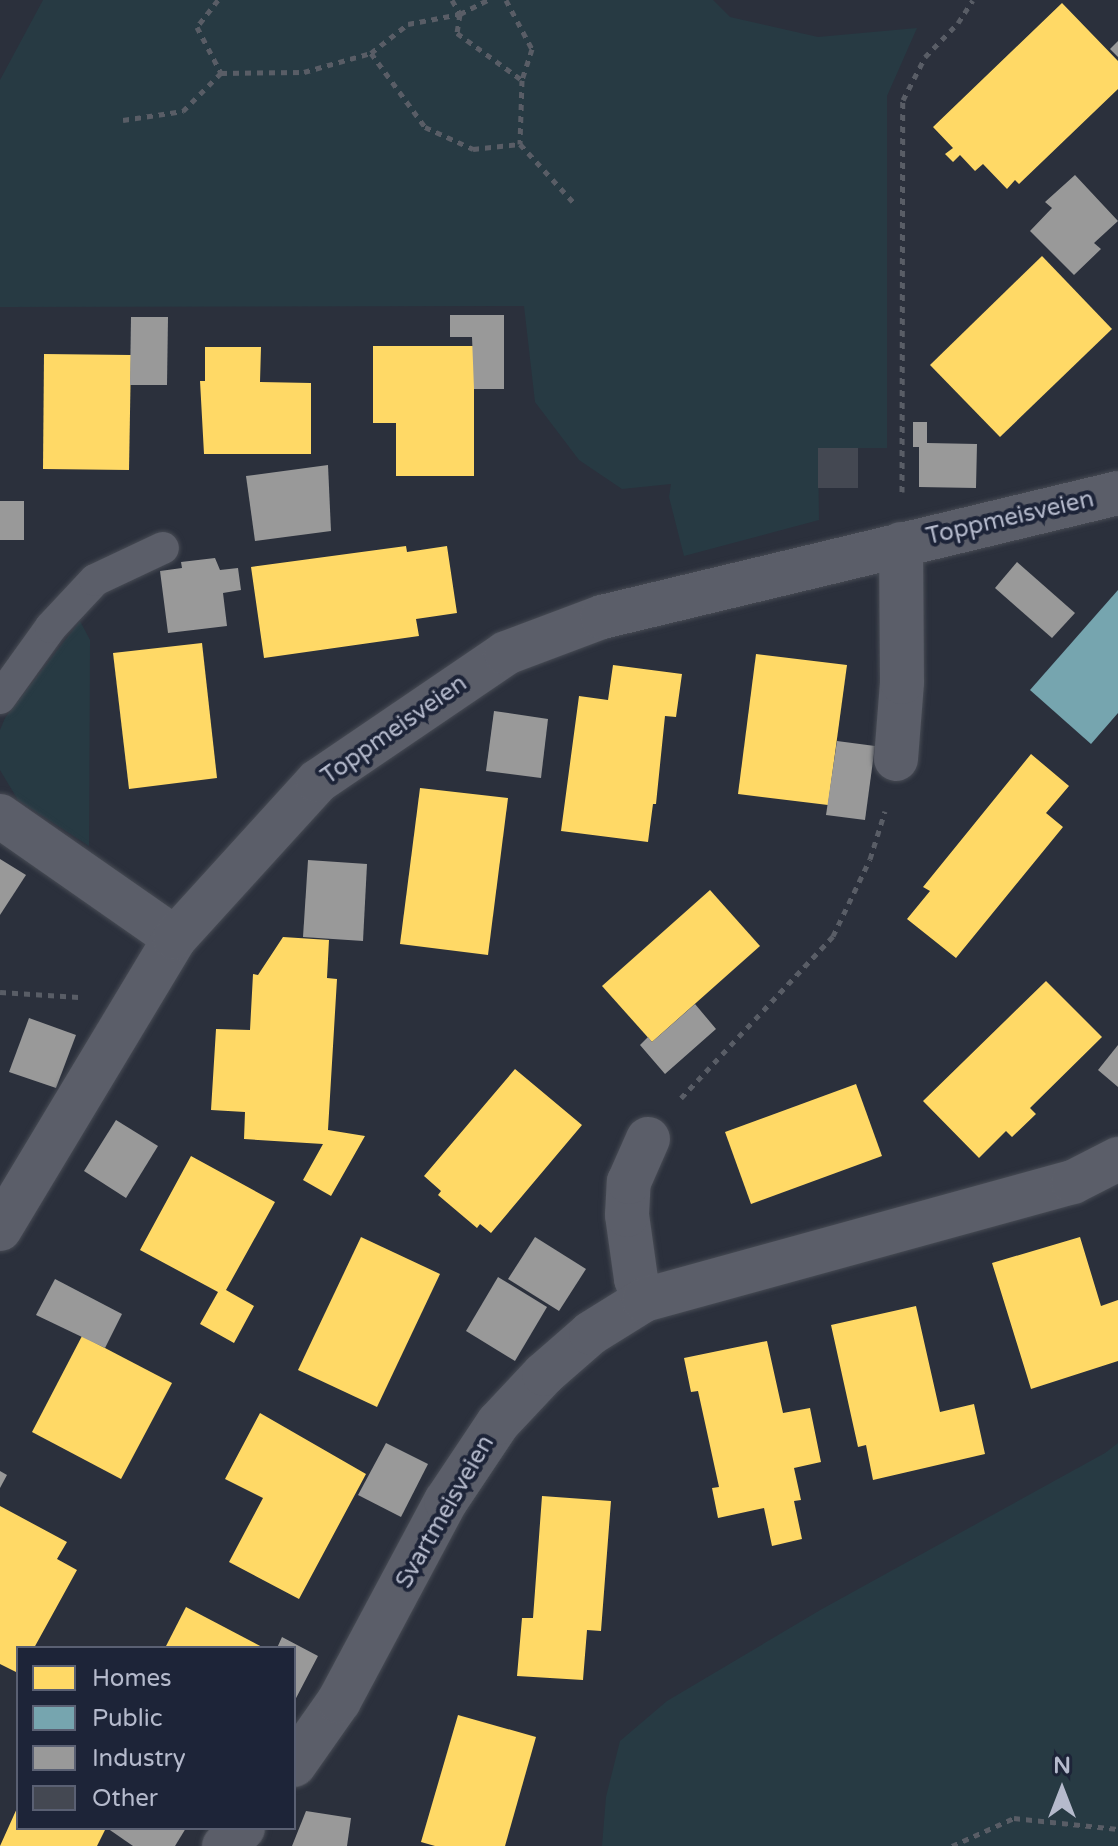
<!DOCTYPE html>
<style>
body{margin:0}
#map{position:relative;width:1118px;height:1846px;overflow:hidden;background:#2b303c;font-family:"Varela Round",sans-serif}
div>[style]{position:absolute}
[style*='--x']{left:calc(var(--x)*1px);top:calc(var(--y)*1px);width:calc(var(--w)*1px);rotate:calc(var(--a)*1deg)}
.green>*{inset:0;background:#273a43}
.homes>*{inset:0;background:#ffd966}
.public>*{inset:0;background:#76a5af}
.industry>*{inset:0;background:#999}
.building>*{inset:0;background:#444852}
.path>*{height:5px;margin-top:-2.5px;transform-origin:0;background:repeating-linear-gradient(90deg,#595d66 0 6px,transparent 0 12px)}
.roads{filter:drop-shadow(0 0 2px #474b54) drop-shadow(0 0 2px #474b54)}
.service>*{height:32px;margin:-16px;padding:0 16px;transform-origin:16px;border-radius:16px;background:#5b5e69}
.minor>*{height:44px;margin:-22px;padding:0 22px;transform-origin:22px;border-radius:22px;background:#5b5e69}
span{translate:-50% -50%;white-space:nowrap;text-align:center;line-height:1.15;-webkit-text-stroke:8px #1d2438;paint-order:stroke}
.street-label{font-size:24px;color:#b5bacc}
.legend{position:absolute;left:16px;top:1646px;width:280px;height:184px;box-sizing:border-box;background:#1d2438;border:2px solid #5a6073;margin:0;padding:10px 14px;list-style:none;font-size:24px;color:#b5bacc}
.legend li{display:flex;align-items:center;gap:16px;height:40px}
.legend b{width:40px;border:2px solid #5a6073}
.north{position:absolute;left:1022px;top:1750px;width:80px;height:80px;-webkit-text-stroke:6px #1d2438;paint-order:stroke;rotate:0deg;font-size:22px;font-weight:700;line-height:32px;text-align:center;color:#b5bacc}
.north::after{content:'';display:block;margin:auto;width:28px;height:36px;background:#b5bacc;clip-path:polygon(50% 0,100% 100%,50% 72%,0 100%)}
</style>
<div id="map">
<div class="green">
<div style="clip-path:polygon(43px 0,713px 0,730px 17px,818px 37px,917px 28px,887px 96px,887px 448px,818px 448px,819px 520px,684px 556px,669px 497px,671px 484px,622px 489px,579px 460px,535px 402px,524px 306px,0 307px,0 80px)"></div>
<div style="clip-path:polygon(80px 621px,90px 640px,89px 846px,18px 800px,0 770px,0 730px,5px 718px)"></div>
<div style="clip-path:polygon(1118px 1443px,1118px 1846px,602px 1846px,606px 1797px,620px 1741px,667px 1701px,822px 1609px,1105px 1453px)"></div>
</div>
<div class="homes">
<div style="clip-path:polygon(1062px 3px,1118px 61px,1118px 89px,1019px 184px,1015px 180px,1007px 189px,983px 164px,975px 171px,960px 155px,953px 162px,945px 154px,953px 148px,933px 127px)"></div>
<div style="clip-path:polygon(1042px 256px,1112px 329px,1000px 437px,930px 365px)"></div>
<div style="clip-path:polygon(373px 346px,474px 346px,474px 476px,396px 476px,396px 423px,373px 423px)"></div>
<div style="clip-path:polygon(205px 347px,261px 347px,260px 382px,311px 383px,311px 454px,204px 454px,200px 381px,205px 381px)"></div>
<div style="clip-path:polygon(44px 354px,131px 355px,129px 470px,43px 469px)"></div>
<div style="clip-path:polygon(406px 546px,407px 552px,447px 546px,457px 613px,416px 619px,419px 636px,264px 658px,251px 567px)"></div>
<div style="clip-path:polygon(202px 643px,217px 778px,129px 789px,113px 653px)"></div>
<div style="clip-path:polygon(756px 654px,847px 665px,828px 805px,738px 794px)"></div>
<div style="clip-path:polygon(613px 665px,682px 674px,676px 717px,665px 716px,656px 804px,653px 804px,648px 842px,561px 831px,579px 696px,608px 700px)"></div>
<div style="clip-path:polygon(1031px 754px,1069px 786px,1046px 813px,1063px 827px,956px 958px,907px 919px,930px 891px,923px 887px)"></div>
<div style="clip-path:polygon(420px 788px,508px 798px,488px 955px,400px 944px)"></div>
<div style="clip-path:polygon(710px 890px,760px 946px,652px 1042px,602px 986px)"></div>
<div style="clip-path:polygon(283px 937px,329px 940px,327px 978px,337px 979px,328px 1130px,365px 1136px,331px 1196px,303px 1180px,323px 1144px,244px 1139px,245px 1112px,211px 1110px,216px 1029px,250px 1030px,253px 974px,258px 975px)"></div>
<div style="clip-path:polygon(1046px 981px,1102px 1037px,1030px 1108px,1036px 1114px,1012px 1137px,1006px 1131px,979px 1158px,923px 1101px)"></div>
<div style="clip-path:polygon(515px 1069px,582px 1125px,491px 1233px,480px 1224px,477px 1228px,438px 1195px,441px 1191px,424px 1176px)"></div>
<div style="clip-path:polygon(856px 1084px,882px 1156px,751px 1204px,725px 1132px)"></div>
<div style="clip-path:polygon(191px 1156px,275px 1202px,226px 1290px,254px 1306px,234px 1343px,200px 1324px,218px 1292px,140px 1250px)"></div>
<div style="clip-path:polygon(361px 1237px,440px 1274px,377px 1407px,298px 1370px)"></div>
<div style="clip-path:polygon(1080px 1237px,1101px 1306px,1118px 1300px,1118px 1361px,1031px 1389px,992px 1263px)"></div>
<div style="clip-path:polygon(916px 1306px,940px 1412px,974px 1404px,985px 1454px,873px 1480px,866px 1445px,858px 1447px,831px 1325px)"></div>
<div style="clip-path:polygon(82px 1336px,172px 1383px,121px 1479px,32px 1432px)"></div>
<div style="clip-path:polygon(767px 1341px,783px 1413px,810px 1408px,821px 1462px,794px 1468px,801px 1500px,794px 1501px,802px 1539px,772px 1546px,764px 1508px,718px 1518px,712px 1488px,719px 1487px,698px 1391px,691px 1392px,684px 1358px)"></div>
<div style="clip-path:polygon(260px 1413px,366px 1474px,299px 1599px,229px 1562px,263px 1498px,225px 1479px)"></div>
<div style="clip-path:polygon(542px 1496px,611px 1501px,601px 1631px,587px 1630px,583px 1680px,517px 1676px,522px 1618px,533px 1618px)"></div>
<div style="clip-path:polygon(0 1506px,67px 1542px,57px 1559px,77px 1570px,34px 1648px,18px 1648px,18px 1673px,0 1664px)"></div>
<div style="clip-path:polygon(186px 1607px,264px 1648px,165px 1648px)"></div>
<div style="clip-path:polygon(458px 1715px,536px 1737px,505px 1846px,435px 1846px,421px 1842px)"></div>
<div style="clip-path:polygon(18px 1806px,18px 1828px,106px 1828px,97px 1846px,0 1846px)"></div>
</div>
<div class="public">
<div style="clip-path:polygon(1118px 590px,1118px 713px,1091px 744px,1030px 690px)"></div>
</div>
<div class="industry">
<div style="clip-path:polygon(1118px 41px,1118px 57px,1110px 49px)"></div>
<div style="clip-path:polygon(1075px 175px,1118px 221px,1094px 243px,1101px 249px,1074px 275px,1030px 231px,1052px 208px,1045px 202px)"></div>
<div style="clip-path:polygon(450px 315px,504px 315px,504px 389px,474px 389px,472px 337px,450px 337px)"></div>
<div style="clip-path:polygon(131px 317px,168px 317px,167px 385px,130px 385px)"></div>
<div style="clip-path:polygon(913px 422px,927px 422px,927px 443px,977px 444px,976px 488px,919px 487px,919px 447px,913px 447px)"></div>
<div style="clip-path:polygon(328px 465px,331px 531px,255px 541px,246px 476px)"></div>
<div style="clip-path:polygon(0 501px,24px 501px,24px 540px,0 540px)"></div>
<div style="clip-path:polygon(215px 558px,220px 570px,238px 568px,241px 590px,223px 593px,227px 626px,168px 633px,160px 571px,182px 568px,181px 562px)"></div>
<div style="clip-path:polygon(1017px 562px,1075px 613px,1052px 638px,995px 588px)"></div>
<div style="clip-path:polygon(494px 711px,548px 719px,541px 778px,486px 771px)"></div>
<div style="clip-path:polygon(837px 741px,875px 746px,865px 820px,826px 815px)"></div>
<div style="clip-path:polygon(0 859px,26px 875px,0 915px)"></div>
<div style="clip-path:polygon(308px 860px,367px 864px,363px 941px,303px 937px)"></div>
<div style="clip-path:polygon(695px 1004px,716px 1029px,665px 1074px,640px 1045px,648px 1037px,652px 1042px)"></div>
<div style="clip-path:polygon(29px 1018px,76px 1035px,56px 1088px,9px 1072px)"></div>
<div style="clip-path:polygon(1118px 1045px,1118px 1087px,1098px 1070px)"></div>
<div style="clip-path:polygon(116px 1120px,158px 1146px,126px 1198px,84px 1171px)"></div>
<div style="clip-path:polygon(535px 1237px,586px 1269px,559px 1311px,508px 1279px)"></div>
<div style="clip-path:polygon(498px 1277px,547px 1307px,515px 1361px,466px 1331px)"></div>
<div style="clip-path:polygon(55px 1279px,122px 1314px,105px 1348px,36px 1315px)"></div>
<div style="clip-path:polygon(386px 1443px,428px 1464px,401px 1517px,358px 1495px)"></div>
<div style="clip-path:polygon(0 1471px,7px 1475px,0 1488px)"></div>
<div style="clip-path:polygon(282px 1637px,318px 1656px,294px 1702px,294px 1648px,277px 1648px)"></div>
<div style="clip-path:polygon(306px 1811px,351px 1818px,347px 1846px,292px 1846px)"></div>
<div style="clip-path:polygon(107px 1828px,186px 1828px,175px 1846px,133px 1846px)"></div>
</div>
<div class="building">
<div style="clip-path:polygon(818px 448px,858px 448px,858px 488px,818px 488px)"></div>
</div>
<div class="path">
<div style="--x:218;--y:0;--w:34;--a:128"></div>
<div style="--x:197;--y:27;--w:52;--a:62.4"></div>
<div style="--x:452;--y:0;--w:16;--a:60"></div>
<div style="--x:460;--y:14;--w:31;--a:-27"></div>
<div style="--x:506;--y:0;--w:55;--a:62"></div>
<div style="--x:532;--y:49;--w:33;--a:108"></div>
<div style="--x:522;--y:80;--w:64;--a:91.8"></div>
<div style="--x:520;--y:144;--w:81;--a:47.5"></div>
<div style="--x:371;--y:53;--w:47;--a:-38.1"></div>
<div style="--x:408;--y:24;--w:53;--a:-10.9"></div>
<div style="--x:460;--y:14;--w:19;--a:99"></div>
<div style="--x:457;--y:33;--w:80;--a:35.9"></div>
<div style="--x:123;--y:120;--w:61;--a:-8.5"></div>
<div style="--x:183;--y:111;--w:54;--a:-45"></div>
<div style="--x:221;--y:73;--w:83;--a:-0.7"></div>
<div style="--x:304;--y:72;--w:70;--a:-15.8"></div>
<div style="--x:371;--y:53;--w:92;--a:53.9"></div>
<div style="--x:425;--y:127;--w:53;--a:24.6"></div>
<div style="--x:473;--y:149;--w:47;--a:-6.1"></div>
<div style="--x:902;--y:492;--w:392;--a:-89.9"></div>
<div style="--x:903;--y:100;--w:48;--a:-62.9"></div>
<div style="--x:925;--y:57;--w:47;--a:-45.9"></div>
<div style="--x:958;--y:23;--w:27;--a:-57"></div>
<div style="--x:0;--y:992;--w:79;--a:3.6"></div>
<div style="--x:681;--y:1098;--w:222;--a:-46.8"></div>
<div style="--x:833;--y:936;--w:85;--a:-64.3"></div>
<div style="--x:870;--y:859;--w:50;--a:-72.6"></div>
<div style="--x:952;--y:1846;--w:68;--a:-24.3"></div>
<div style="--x:1014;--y:1818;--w:105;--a:6"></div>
</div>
<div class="roads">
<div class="service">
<div style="--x:0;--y:698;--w:87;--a:-54.3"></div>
<div style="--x:51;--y:627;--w:64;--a:-46.9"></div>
<div style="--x:95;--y:580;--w:75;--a:-25.2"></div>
</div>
<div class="minor">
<div style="--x:896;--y:759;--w:77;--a:-85.5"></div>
<div style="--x:902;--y:682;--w:138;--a:-90.4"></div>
<div style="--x:0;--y:816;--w:213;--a:34.9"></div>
<div style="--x:0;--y:1229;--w:340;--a:-59"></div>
<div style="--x:175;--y:938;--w:212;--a:-47.7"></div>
<div style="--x:318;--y:781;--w:227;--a:-34.2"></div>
<div style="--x:506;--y:653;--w:103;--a:-20.6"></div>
<div style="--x:602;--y:617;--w:531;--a:-13.51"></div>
<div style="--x:644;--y:1300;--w:22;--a:-111"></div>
<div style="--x:636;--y:1279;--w:65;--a:-98"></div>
<div style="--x:627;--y:1215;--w:33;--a:-87"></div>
<div style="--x:629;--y:1182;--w:47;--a:-66.2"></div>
<div style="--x:294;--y:1765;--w:78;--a:-54.9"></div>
<div style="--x:339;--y:1701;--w:227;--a:-61.9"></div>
<div style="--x:446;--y:1501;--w:94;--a:-56.3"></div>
<div style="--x:498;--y:1423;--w:67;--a:-46.8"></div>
<div style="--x:544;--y:1374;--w:62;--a:-41.1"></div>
<div style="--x:591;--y:1333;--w:62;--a:-31.9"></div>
<div style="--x:644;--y:1300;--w:445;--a:-15.4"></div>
<div style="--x:1073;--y:1182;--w:51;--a:-27.1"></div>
<div style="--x:224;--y:1846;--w:26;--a:-43"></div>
</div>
</div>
<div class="street-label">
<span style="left:1010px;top:518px;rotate:-13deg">Toppmeisveien</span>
<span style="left:394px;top:730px;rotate:-35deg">Toppmeisveien</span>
<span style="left:445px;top:1512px;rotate:-60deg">Svartmeisveien</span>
</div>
<ul class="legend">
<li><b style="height:22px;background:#ffd966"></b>Homes</li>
<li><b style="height:22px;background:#76a5af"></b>Public</li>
<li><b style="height:22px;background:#999"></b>Industry</li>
<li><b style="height:22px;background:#444852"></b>Other</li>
</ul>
<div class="north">N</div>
</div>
